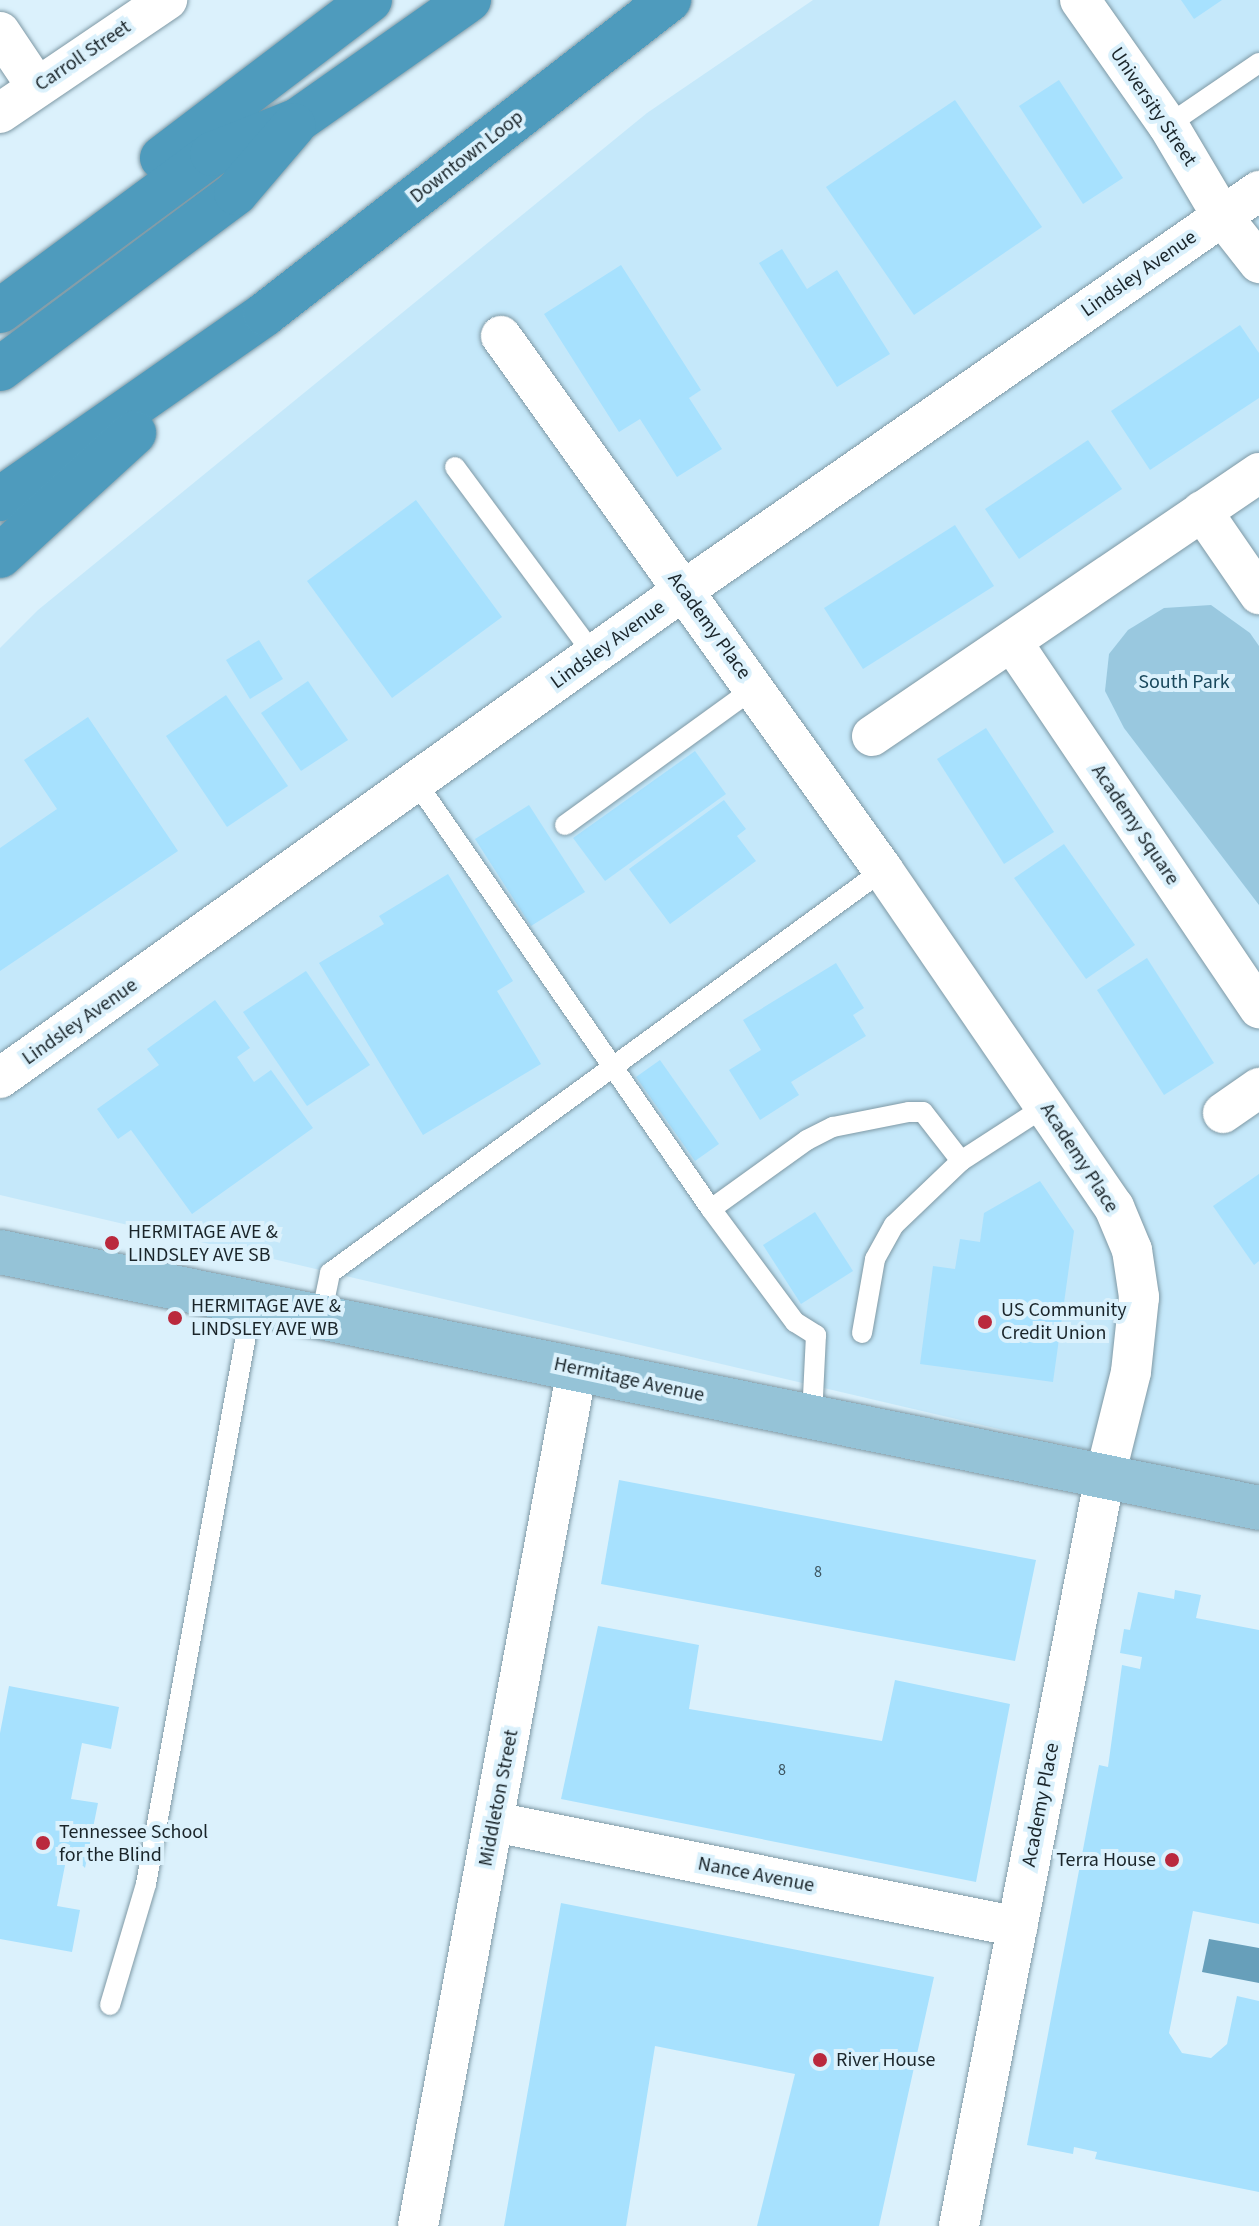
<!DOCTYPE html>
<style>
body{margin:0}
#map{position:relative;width:1259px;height:2226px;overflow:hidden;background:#dbf1fc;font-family:"Source Sans 3",sans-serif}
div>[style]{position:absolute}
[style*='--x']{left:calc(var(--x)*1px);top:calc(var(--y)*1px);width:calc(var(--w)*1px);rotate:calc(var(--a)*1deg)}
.built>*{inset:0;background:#c5e8fa}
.green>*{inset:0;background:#99c8df}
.water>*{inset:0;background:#679fba}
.building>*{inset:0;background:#a7e1fe}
.roads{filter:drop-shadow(0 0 2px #7f99a5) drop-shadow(0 0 2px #7f99a5)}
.service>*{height:20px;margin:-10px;padding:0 10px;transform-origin:10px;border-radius:10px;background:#fff}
.minor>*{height:40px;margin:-20px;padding:0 20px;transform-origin:20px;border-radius:20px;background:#fff}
.primary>*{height:44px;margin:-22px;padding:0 22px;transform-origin:22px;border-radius:22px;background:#95c3d7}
.motorway>*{height:44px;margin:-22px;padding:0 22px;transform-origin:22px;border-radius:22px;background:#4e9bbd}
.dots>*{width:22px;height:22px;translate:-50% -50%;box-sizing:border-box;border:4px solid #dbf1fc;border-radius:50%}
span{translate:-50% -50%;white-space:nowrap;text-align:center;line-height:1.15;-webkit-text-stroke:8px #dbf1fc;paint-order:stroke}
.number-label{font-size:16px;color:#3d545f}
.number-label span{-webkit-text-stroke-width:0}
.street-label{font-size:20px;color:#1a252a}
.park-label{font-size:20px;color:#19485c}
.poi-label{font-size:20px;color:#1a252a}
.left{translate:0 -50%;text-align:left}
.right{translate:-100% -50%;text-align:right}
</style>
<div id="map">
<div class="built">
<div style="clip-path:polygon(813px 0,1259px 0,1259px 1490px,0 1195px,0 648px,38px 610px,647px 113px)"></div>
</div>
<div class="green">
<div style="clip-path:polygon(1211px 605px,1250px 633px,1259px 646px,1259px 905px,1124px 728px,1105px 691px,1109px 654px,1128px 630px,1164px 608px)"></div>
</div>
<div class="water">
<div style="clip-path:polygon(1209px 1939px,1259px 1948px,1259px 1983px,1202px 1972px)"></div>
</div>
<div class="building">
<div style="clip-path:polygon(1181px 0,1222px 0,1194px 19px)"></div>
<div style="clip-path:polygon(1059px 80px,1123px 178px,1083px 204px,1019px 106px)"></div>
<div style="clip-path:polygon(955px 100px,1042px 227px,914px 315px,826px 187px)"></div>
<div style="clip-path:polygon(782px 249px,807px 289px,837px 270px,890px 354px,837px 387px,759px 263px)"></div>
<div style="clip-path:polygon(621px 265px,701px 390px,689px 398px,722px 449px,677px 477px,640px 419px,619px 432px,544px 314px)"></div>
<div style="clip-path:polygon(1240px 325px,1259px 353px,1259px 398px,1150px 470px,1111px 411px)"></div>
<div style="clip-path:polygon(1088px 440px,1122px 489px,1019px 559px,985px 509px)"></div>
<div style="clip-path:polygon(416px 500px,502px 617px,392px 698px,307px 581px)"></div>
<div style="clip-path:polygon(955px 525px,994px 586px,863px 669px,824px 608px)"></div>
<div style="clip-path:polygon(259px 640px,283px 679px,250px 699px,226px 660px)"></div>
<div style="clip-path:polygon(308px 681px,348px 740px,301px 771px,261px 713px)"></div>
<div style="clip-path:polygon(226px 695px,288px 786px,227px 827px,166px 736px)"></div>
<div style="clip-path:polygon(88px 717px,178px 851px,0 971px,0 848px,57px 809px,24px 760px)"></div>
<div style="clip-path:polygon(986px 728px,1054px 832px,1004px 864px,937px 759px)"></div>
<div style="clip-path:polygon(695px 751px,726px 794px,605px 881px,573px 838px)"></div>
<div style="clip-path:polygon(724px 800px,746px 829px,737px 836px,756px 861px,670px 924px,629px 869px)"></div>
<div style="clip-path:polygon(529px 805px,585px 892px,531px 926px,475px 839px)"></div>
<div style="clip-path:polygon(1064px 844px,1135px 945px,1086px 979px,1014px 878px)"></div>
<div style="clip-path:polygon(448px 874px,513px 981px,497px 991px,541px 1064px,423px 1135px,319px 963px,384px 924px,379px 916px)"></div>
<div style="clip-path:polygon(1147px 958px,1214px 1063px,1164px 1095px,1097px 990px)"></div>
<div style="clip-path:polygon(836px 963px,864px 1008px,853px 1015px,866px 1036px,791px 1082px,799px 1095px,760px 1120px,729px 1070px,761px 1050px,743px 1020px)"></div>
<div style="clip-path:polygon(306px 971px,370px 1065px,307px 1106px,243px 1012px)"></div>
<div style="clip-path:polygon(215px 1000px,250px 1048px,237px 1057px,254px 1082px,271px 1070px,313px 1128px,192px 1214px,131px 1130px,118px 1139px,97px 1109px,159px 1065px,147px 1049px)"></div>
<div style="clip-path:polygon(660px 1060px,719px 1144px,695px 1161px,636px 1077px)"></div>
<div style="clip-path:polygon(1259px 1174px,1259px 1261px,1254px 1265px,1213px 1206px)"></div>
<div style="clip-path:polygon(1040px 1181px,1074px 1231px,1053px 1382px,920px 1364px,933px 1266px,955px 1269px,960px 1239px,980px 1242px,984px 1213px)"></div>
<div style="clip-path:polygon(815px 1212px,853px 1271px,801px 1304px,763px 1245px)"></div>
<div style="clip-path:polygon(619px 1480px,1036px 1560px,1015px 1661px,601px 1584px)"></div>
<div style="clip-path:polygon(1175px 1590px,1201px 1595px,1196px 1618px,1259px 1630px,1259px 1924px,1193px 1911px,1169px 2033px,1182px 2053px,1211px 2058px,1227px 2044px,1237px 1996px,1259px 2001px,1259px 2192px,1095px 2159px,1097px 2152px,1074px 2147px,1073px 2154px,1027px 2145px,1099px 1765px,1108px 1767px,1122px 1665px,1140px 1669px,1142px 1657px,1120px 1653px,1124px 1629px,1130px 1630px,1138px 1592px,1174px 1599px)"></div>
<div style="clip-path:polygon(598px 1626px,699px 1645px,689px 1709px,882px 1741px,895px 1680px,1010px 1704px,976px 1882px,561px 1799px)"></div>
<div style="clip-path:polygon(9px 1686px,119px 1707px,111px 1749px,82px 1743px,71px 1799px,98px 1803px,85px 1868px,68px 1850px,57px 1906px,80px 1910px,72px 1952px,0 1939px,0 1733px)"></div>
<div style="clip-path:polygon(561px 1903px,934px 1977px,879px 2226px,757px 2226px,795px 2074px,655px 2046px,626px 2226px,504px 2226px)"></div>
</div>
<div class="roads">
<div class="service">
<div style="--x:1168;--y:125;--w:110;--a:-34.3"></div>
<div style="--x:455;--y:467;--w:234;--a:53.5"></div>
<div style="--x:416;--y:782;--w:519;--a:55.36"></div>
<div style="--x:711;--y:1209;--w:141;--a:53.4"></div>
<div style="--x:795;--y:1322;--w:25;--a:32"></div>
<div style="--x:816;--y:1335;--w:82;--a:92.8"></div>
<div style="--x:565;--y:825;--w:233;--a:-35.9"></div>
<div style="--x:711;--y:1209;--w:118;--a:-35.7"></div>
<div style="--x:807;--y:1140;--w:29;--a:-27"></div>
<div style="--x:833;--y:1127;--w:77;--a:-11.2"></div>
<div style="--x:909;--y:1112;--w:14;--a:0"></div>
<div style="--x:923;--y:1112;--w:62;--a:52.2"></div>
<div style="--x:321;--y:1317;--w:45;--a:-78.4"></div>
<div style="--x:330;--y:1273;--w:684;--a:-36.08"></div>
<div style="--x:862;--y:1333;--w:75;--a:-80"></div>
<div style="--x:875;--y:1259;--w:39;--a:-61"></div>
<div style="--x:894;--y:1225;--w:93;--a:-43.7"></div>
<div style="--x:961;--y:1161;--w:101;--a:-32.9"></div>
<div style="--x:110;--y:2005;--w:126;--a:-73.4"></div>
<div style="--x:146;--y:1884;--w:591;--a:-79.66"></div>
</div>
<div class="minor">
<div style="--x:1080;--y:0;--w:153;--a:54.9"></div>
<div style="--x:1168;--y:125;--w:106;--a:59.3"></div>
<div style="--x:1222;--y:216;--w:60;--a:51.8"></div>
<div style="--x:0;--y:32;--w:66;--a:56.1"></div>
<div style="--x:0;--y:113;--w:202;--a:-34.1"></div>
<div style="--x:501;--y:336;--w:657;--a:54.42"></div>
<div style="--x:883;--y:870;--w:409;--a:55.6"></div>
<div style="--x:1114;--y:1207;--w:47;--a:67.3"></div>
<div style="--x:1132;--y:1250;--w:48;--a:81.5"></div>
<div style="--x:1139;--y:1297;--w:75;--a:96.1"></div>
<div style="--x:1131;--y:1372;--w:107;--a:104"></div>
<div style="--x:1105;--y:1476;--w:764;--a:101.02"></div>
<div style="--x:1202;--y:511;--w:101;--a:55.5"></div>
<div style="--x:1012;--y:642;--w:442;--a:56"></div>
<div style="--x:872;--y:736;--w:468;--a:-34.2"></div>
<div style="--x:0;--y:1078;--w:840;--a:-35.51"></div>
<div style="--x:684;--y:590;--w:700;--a:-34.76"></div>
<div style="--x:1223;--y:1113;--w:44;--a:-34.8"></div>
<div style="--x:495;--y:1822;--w:533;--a:11.35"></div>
<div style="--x:418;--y:2226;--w:872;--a:-79.49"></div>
</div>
<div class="primary">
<div style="--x:0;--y:1252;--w:1285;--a:11.49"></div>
</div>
<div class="motorway">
<div style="--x:162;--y:158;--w:261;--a:-37.2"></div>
<div style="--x:0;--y:311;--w:264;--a:-36.5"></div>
<div style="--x:212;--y:154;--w:92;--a:-21.6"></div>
<div style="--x:298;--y:120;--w:209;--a:-35.1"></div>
<div style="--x:0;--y:369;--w:294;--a:-36.7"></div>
<div style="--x:236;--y:193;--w:89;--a:-49.5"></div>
<div style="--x:0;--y:499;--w:323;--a:-34.9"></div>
<div style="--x:265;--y:314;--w:512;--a:-37.86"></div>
<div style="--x:0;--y:556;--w:182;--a:-42.5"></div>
</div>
</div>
<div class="dots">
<div style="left:112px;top:1243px;background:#ba293d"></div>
<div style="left:175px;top:1318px;background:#ba293d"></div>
<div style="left:985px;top:1322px;background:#ba293d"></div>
<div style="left:43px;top:1843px;background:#ba293d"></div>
<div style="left:1172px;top:1860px;background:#ba293d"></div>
<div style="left:820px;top:2060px;background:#ba293d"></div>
</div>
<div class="number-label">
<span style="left:818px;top:1572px">8</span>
<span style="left:782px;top:1770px">8</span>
</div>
<div class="street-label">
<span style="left:83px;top:56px;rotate:-34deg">Carroll Street</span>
<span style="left:1153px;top:107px;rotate:56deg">University Street</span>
<span style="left:467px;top:157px;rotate:-38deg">Downtown Loop</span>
<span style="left:1139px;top:274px;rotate:-35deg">Lindsley Avenue</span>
<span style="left:709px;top:626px;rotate:54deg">Academy Place</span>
<span style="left:608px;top:645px;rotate:-36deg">Lindsley Avenue</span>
<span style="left:1135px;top:825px;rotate:56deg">Academy Square</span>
<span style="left:80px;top:1022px;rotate:-35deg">Lindsley Avenue</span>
<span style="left:1079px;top:1158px;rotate:57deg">Academy Place</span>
<span style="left:629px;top:1380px;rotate:12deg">Hermitage Avenue</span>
<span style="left:499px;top:1798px;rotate:-79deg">Middleton Street</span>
<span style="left:1041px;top:1805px;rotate:-79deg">Academy Place</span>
<span style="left:756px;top:1875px;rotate:11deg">Nance Avenue</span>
</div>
<div class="park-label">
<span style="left:1184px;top:682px">South Park</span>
</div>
<div class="poi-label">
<span class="left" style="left:128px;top:1244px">HERMITAGE AVE &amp;<br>LINDSLEY AVE SB</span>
<span class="left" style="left:191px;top:1318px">HERMITAGE AVE &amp;<br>LINDSLEY AVE WB</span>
<span class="left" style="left:1001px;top:1322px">US Community<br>Credit Union</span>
<span class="left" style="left:59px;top:1844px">Tennessee School<br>for the Blind</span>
<span class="right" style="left:1156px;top:1860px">Terra House</span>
<span class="left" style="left:836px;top:2060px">River House</span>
</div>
</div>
